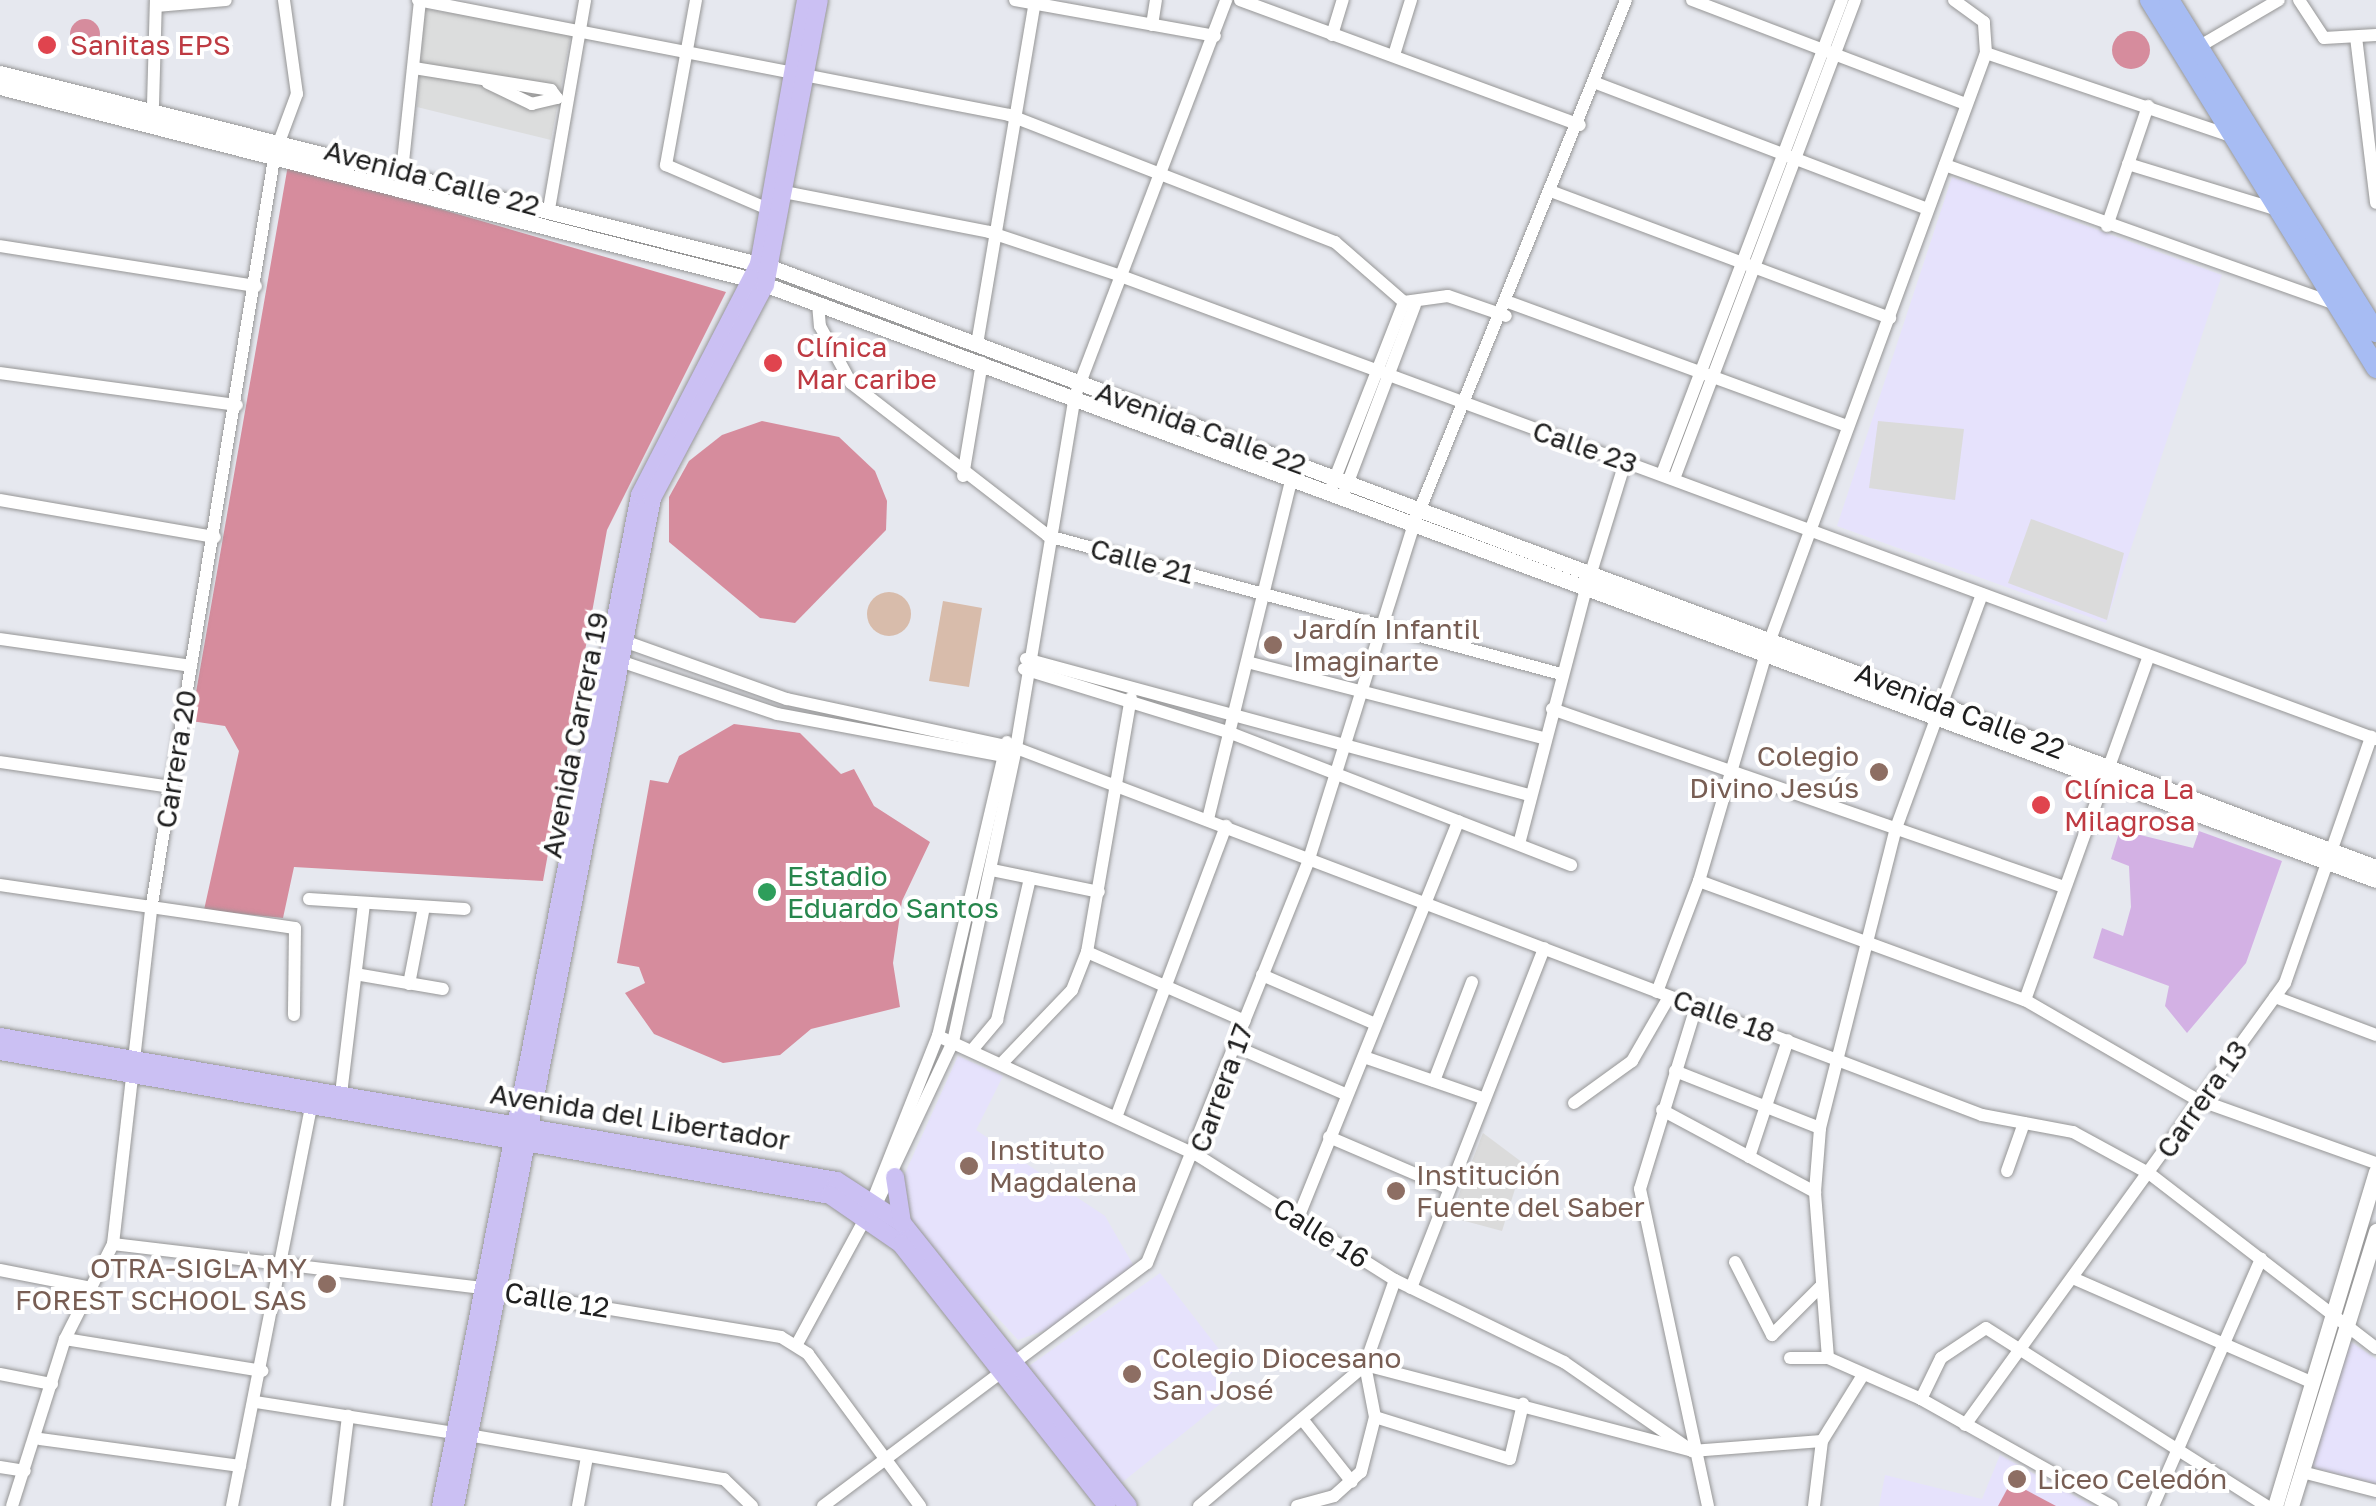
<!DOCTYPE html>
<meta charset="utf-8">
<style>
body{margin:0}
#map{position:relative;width:2376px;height:1506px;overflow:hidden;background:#e6e8ef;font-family:"Golos Text",sans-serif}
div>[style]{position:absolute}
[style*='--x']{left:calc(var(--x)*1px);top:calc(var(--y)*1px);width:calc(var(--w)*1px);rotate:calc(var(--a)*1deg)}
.residential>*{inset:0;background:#dcdddd}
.education>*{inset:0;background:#e6e2fc}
.grass>*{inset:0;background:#d3b1e4}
.pitch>*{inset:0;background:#d68c9d}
.round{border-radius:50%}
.parking>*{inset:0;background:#dbdbdb}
.water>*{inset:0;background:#d8bcab}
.roads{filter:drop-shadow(0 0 2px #969696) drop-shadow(0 0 2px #969696)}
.minor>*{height:12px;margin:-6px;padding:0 6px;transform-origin:6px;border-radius:6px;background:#fff}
.tertiary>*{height:15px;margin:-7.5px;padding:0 7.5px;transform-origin:7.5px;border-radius:7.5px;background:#fff}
.secondary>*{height:18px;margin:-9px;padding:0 9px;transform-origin:9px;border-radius:9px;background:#cbc0f3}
.primary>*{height:20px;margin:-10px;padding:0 10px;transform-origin:10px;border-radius:10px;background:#a7bcf3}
.dots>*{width:28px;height:28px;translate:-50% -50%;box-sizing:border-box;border:5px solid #fff;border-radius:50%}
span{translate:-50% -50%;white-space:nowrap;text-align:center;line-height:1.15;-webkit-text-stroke:8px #fff;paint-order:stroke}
.health-label{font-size:28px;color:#be3a42}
.left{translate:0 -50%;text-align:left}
.street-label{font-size:28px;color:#1f1f1f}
.education-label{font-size:28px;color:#785e54}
.right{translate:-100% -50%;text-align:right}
.leisure-label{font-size:28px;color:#27864d}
</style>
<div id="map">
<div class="residential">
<div style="clip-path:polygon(425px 9px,571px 33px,551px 140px,417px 107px)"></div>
</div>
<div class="education">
<div style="clip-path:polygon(1952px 177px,2222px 275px,2106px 623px,1837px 526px)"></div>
<div style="clip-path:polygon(958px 1056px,1003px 1076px,976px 1130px,1105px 1216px,1135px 1268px,1060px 1325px,1018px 1340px,892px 1202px)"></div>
<div style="clip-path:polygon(1160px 1273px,1235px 1370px,1224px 1379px,1235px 1392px,1120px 1484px,1029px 1366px)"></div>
<div style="clip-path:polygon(2350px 1341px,2376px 1359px,2376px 1484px,2310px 1467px)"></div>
<div style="clip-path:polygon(2000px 1455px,2093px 1506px,1879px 1506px,1885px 1475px,1982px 1499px)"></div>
</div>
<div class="grass">
<div style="clip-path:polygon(2120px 830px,2193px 848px,2199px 831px,2282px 861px,2246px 963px,2187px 1033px,2165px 1006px,2169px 986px,2093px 958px,2102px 928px,2123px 936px,2131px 907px,2129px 866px,2111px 859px)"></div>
</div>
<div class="pitch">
<div class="round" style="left:70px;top:19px;width:30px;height:30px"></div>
<div class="round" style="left:2112px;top:31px;width:38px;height:38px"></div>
<div style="clip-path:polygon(288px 165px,726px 292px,607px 530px,543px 881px,294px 867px,283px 918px,204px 910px,239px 751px,225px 726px,191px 721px)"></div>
<div style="clip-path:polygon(762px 421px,839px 437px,875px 471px,887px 501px,886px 530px,795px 623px,760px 618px,669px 542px,669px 497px,689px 461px,722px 435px)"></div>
<div style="clip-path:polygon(734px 724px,800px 733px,841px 774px,854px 769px,874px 806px,930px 842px,902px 901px,893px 963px,900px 1007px,811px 1029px,780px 1055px,723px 1063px,654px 1034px,625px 993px,645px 983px,639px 967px,617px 963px,650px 780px,668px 783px,679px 756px)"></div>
<div style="clip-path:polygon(2011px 1482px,2056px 1506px,1998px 1506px)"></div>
</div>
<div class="parking">
<div style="clip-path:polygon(1878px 421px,1964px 429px,1955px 500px,1869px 488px)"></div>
<div style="clip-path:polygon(2031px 519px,2124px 553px,2107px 620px,2008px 583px)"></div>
<div style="clip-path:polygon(1483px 1133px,1523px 1163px,1502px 1231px,1450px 1217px)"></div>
</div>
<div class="water">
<div class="round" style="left:867px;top:592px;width:44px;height:44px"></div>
<div style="clip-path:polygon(943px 601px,982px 608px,969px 687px,929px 681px)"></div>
</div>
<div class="roads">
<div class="minor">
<div style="--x:418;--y:0;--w:602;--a:11.01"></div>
<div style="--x:1009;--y:115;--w:350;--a:21.3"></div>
<div style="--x:1335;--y:242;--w:91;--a:41"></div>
<div style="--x:1404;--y:302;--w:44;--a:-7.8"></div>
<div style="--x:1448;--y:296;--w:61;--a:19"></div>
<div style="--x:696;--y:0;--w:168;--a:100.3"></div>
<div style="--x:666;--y:165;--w:111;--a:23.3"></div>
<div style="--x:1015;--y:0;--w:203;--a:10.2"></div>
<div style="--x:1240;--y:0;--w:362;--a:20.2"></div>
<div style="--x:1692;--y:0;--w:293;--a:20.8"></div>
<div style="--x:2299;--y:0;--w:45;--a:56.7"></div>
<div style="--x:2324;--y:38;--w:52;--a:-3.3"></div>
<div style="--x:156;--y:6;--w:70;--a:-4.9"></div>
<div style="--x:1152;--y:25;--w:25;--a:-81"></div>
<div style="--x:1332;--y:35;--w:37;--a:-73"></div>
<div style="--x:2356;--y:37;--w:167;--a:83.1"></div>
<div style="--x:2195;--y:49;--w:97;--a:-30.3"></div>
<div style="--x:1986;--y:53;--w:259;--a:18.7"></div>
<div style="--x:1394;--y:55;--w:58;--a:-72.8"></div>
<div style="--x:414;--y:68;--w:139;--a:9.1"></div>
<div style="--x:551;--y:90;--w:10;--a:53"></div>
<div style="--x:557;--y:98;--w:26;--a:167"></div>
<div style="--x:532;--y:104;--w:49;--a:-154.5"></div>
<div style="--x:1596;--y:83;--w:355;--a:20.8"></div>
<div style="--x:153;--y:105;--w:105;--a:-88.4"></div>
<div style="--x:2128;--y:164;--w:157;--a:17"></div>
<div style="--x:1945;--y:165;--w:415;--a:19.6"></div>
<div style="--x:401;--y:181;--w:182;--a:-84"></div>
<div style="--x:784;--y:192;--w:209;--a:11"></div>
<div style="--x:989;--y:232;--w:136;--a:18.4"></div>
<div style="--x:1118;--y:275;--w:1341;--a:20.25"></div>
<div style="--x:1553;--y:192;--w:360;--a:20.5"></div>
<div style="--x:549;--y:209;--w:212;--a:-80.2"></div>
<div style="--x:2107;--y:226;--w:127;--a:-71.1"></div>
<div style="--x:0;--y:246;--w:259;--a:8.9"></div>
<div style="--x:1511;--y:303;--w:359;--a:20.1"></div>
<div style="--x:818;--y:304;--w:22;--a:85"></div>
<div style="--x:820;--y:326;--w:65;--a:61.5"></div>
<div style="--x:851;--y:383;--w:249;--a:37.8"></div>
<div style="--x:1048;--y:536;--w:531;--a:15.06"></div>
<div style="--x:977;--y:344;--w:349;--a:-80.4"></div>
<div style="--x:0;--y:373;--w:239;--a:7.7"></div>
<div style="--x:1662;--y:474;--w:507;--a:-69.21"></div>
<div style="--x:963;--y:476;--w:115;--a:-80.5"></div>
<div style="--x:1674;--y:479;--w:512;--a:-69.3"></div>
<div style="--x:1332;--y:486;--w:198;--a:-68.6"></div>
<div style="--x:1345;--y:490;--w:198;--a:-69.3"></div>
<div style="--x:0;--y:500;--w:218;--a:9.8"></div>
<div style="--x:1590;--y:576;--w:119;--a:-72.9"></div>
<div style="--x:0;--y:639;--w:193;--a:8"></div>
<div style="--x:621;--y:640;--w:176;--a:19.6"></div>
<div style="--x:787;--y:699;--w:234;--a:12.1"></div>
<div style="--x:1016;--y:748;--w:1033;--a:20.8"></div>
<div style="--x:1982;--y:1115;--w:93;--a:10.6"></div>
<div style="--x:2073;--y:1132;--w:88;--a:28.6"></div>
<div style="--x:2150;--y:1174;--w:285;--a:37.6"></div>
<div style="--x:1026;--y:659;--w:521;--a:15.13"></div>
<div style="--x:617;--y:660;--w:169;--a:18.6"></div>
<div style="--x:777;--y:714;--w:236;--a:10.5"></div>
<div style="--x:1247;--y:662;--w:307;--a:14.4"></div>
<div style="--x:1024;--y:669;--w:214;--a:17.2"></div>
<div style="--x:1228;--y:732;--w:368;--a:21.2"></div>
<div style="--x:1552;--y:709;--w:542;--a:19.17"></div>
<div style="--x:0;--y:762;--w:174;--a:8.3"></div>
<div style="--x:1208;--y:819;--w:351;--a:-76.2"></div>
<div style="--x:1519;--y:844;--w:264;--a:-75.3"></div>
<div style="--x:992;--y:870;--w:109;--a:11.6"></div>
<div style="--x:1699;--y:881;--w:347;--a:20.1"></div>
<div style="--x:2025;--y:1000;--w:198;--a:30.1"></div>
<div style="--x:2196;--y:1099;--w:191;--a:19.6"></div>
<div style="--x:0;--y:885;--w:298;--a:8.3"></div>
<div style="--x:295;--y:928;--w:87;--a:90.7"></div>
<div style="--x:309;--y:899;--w:156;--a:3.7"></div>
<div style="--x:1087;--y:952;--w:172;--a:23.6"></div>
<div style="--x:361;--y:975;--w:83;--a:9.7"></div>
<div style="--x:1262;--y:975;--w:123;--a:23.4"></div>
<div style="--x:409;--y:984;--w:78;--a:-79"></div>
<div style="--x:1657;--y:992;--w:119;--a:-69.3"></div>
<div style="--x:1699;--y:881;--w:251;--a:-73.6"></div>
<div style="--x:1770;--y:640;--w:625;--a:-69.8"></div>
<div style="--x:1986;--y:53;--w:31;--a:-94"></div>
<div style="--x:1984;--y:22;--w:37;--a:-144"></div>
<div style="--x:2275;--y:997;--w:108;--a:20.6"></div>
<div style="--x:2025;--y:1000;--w:363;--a:-70.2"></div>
<div style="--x:1696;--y:1007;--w:190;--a:107.1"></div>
<div style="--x:1640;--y:1189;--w:324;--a:77.9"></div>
<div style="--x:938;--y:1036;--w:285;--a:24.7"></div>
<div style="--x:1197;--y:1155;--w:234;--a:32.3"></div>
<div style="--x:1395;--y:1280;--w:188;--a:25.9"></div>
<div style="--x:1564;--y:1362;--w:156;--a:34.8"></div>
<div style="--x:1234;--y:1046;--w:123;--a:23.4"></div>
<div style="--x:973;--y:1049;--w:38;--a:-50"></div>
<div style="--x:997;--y:1020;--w:146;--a:-76.9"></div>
<div style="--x:1364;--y:1057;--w:128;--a:19.1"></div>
<div style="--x:1004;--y:1061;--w:98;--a:-46.2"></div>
<div style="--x:1072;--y:990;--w:41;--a:-68.5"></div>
<div style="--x:1087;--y:952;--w:258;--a:-80.2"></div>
<div style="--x:1675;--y:1071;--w:156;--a:21.5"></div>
<div style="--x:1434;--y:1081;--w:106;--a:-69"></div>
<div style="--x:341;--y:1094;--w:191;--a:-83.1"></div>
<div style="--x:1574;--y:1103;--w:72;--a:-35.9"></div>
<div style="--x:1632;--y:1061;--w:74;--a:-60"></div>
<div style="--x:1662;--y:1110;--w:174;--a:28.2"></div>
<div style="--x:1118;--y:1112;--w:306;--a:-69.3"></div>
<div style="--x:1329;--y:1137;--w:129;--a:23.2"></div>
<div style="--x:1749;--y:1157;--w:123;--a:-71.6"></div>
<div style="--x:2007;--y:1171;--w:51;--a:-70.5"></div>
<div style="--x:873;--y:1211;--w:187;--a:-64.7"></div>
<div style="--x:953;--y:1042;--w:301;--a:-77.9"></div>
<div style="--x:1016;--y:748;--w:357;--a:-80.5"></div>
<div style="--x:1075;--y:396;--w:424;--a:-69.1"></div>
<div style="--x:1298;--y:1218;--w:428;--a:-68"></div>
<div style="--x:113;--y:1244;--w:372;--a:6.8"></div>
<div style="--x:482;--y:1288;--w:303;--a:9.3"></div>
<div style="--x:781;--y:1337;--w:32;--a:32"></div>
<div style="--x:808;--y:1354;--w:189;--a:53.6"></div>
<div style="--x:1735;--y:1262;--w:82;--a:63.1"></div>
<div style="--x:1772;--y:1335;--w:68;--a:-45"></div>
<div style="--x:0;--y:1270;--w:89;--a:11.1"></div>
<div style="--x:2075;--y:1279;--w:260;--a:23.6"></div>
<div style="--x:1411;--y:1288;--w:365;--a:-68.6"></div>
<div style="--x:65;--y:1339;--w:200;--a:9.2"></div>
<div style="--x:797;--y:1344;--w:147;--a:-61.5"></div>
<div style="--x:867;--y:1215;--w:193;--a:-68.4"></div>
<div style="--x:938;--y:1036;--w:302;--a:-76.8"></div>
<div style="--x:1790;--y:1358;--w:38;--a:0"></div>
<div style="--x:1828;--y:1358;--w:102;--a:23.8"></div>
<div style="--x:1921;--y:1399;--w:219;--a:29.3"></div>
<div style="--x:1828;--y:1358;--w:167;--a:-94.5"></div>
<div style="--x:1815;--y:1192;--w:64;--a:-85.5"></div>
<div style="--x:1820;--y:1128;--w:309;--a:-75.8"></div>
<div style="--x:1896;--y:828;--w:249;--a:-69.8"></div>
<div style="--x:0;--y:1374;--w:53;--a:10.9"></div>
<div style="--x:1921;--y:1399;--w:46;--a:-64"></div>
<div style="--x:1941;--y:1358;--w:54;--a:-33.7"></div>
<div style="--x:1986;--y:1328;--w:332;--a:32.4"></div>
<div style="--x:256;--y:1402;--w:201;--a:8.9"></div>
<div style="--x:1375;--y:1417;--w:141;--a:17.3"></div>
<div style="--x:1510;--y:1459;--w:57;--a:-76.7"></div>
<div style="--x:1302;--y:1419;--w:80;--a:51.6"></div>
<div style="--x:1965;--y:1425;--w:546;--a:-54.1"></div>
<div style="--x:2285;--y:983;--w:261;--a:-70.7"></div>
<div style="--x:468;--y:1435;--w:260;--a:9.8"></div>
<div style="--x:724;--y:1479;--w:39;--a:44"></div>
<div style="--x:40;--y:1439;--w:202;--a:7.7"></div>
<div style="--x:0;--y:1467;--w:25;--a:9"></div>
<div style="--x:2302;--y:1472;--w:76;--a:14.4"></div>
<div style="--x:12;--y:1506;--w:175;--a:-72.4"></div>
<div style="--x:65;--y:1339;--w:106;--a:-63.2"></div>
<div style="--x:113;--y:1244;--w:336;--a:-83.5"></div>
<div style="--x:151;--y:910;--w:767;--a:-80.7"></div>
<div style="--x:275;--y:153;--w:63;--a:-69.6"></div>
<div style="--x:297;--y:94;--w:95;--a:-97.9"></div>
<div style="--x:232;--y:1506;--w:411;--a:-78.8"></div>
<div style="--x:337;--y:1506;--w:91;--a:-83"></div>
<div style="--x:578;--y:1506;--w:50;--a:-79.6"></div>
<div style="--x:823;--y:1506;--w:405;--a:-36.9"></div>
<div style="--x:1147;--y:1263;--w:435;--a:-68.1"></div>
<div style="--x:1309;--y:859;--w:351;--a:-72.6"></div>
<div style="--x:1414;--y:524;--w:565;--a:-67.97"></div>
<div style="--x:1199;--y:1506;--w:218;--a:-40.3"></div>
<div style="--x:1365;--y:1365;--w:338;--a:14.7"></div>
<div style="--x:1692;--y:1451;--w:130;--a:-4.4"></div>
<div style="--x:1297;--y:1506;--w:38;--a:-15"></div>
<div style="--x:1334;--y:1496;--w:36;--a:-42"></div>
<div style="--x:1361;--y:1472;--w:57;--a:-75.7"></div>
<div style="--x:1375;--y:1417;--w:53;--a:-100.9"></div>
<div style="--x:1365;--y:1365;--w:90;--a:-70.6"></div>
<div style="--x:1814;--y:1506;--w:65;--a:-83"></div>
<div style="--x:1822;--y:1441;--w:78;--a:-58.2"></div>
<div style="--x:2153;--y:1506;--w:270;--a:-66.4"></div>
</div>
<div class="tertiary">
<div style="--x:0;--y:73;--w:794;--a:14.14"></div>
<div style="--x:770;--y:267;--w:1714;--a:20.49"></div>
<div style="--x:0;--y:87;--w:777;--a:14.38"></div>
<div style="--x:753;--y:280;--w:1730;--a:20.29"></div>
<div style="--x:2275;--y:1506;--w:349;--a:-73.2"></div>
<div style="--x:2291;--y:1506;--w:288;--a:-72.8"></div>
</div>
<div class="secondary">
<div style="--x:0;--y:1037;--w:849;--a:9.76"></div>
<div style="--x:837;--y:1181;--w:77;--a:32.9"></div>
<div style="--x:902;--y:1223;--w:362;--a:51.4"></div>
<div style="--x:0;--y:1051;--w:842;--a:9.84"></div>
<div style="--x:830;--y:1195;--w:86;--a:34.6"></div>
<div style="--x:901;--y:1244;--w:333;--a:51.8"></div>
<div style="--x:895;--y:1177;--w:47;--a:81.3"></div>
<div style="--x:441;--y:1506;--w:1030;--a:-78.86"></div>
<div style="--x:640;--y:495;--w:260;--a:-62.7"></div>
<div style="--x:759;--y:264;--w:268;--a:-79.9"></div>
<div style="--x:455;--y:1506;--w:1027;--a:-78.94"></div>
<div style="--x:652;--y:498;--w:241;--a:-62.1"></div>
<div style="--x:765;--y:285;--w:290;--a:-79.3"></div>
</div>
<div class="primary">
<div style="--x:2150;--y:0;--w:432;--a:58.4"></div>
<div style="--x:2169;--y:0;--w:391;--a:58.1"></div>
</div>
</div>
<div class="dots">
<div style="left:47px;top:45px;background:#e0444e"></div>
<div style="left:773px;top:363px;background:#e0444e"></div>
<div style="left:1273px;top:645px;background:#8d6e63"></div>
<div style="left:1879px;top:772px;background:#8d6e63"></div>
<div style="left:2041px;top:805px;background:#e0444e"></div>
<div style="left:767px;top:892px;background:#2e9e5b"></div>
<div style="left:969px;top:1166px;background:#8d6e63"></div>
<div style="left:1396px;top:1191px;background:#8d6e63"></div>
<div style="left:327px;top:1284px;background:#8d6e63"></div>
<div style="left:1132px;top:1374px;background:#8d6e63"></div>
<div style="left:2017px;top:1479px;background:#8d6e63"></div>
</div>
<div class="health-label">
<span class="left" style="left:70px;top:45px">Sanitas EPS</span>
<span class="left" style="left:796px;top:363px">Clínica<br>Mar caribe</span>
<span class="left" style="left:2064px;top:805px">Clínica La<br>Milagrosa</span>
</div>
<div class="street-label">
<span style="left:432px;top:178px;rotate:15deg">Avenida Calle 22</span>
<span style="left:1201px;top:428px;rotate:20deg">Avenida Calle 22</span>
<span style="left:1585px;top:447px;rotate:19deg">Calle 23</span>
<span style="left:1142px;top:561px;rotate:15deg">Calle 21</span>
<span style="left:1960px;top:711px;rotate:21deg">Avenida Calle 22</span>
<span style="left:575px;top:735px;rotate:-79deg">Avenida Carrera 19</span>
<span style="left:176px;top:759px;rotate:-81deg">Carrera 20</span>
<span style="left:1724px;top:1016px;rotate:20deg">Calle 18</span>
<span style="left:1221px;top:1088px;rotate:-70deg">Carrera 17</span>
<span style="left:2202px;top:1099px;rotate:-55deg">Carrera 13</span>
<span style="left:640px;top:1117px;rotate:9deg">Avenida del Libertador</span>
<span style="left:1321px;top:1233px;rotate:32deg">Calle 16</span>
<span style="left:557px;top:1300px;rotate:9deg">Calle 12</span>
</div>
<div class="education-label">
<span class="left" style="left:1293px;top:645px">Jardín Infantil<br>Imaginarte</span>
<span class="right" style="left:1859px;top:772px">Colegio<br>Divino Jesús</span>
<span class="left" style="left:989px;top:1166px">Instituto<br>Magdalena</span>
<span class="left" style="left:1416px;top:1191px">Institución<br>Fuente del Saber</span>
<span class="right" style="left:307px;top:1284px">OTRA-SIGLA MY<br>FOREST SCHOOL SAS</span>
<span class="left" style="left:1152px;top:1374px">Colegio Diocesano<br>San José</span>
<span class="left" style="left:2037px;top:1479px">Liceo Celedón</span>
</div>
<div class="leisure-label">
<span class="left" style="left:787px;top:892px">Estadio<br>Eduardo Santos</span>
</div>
</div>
